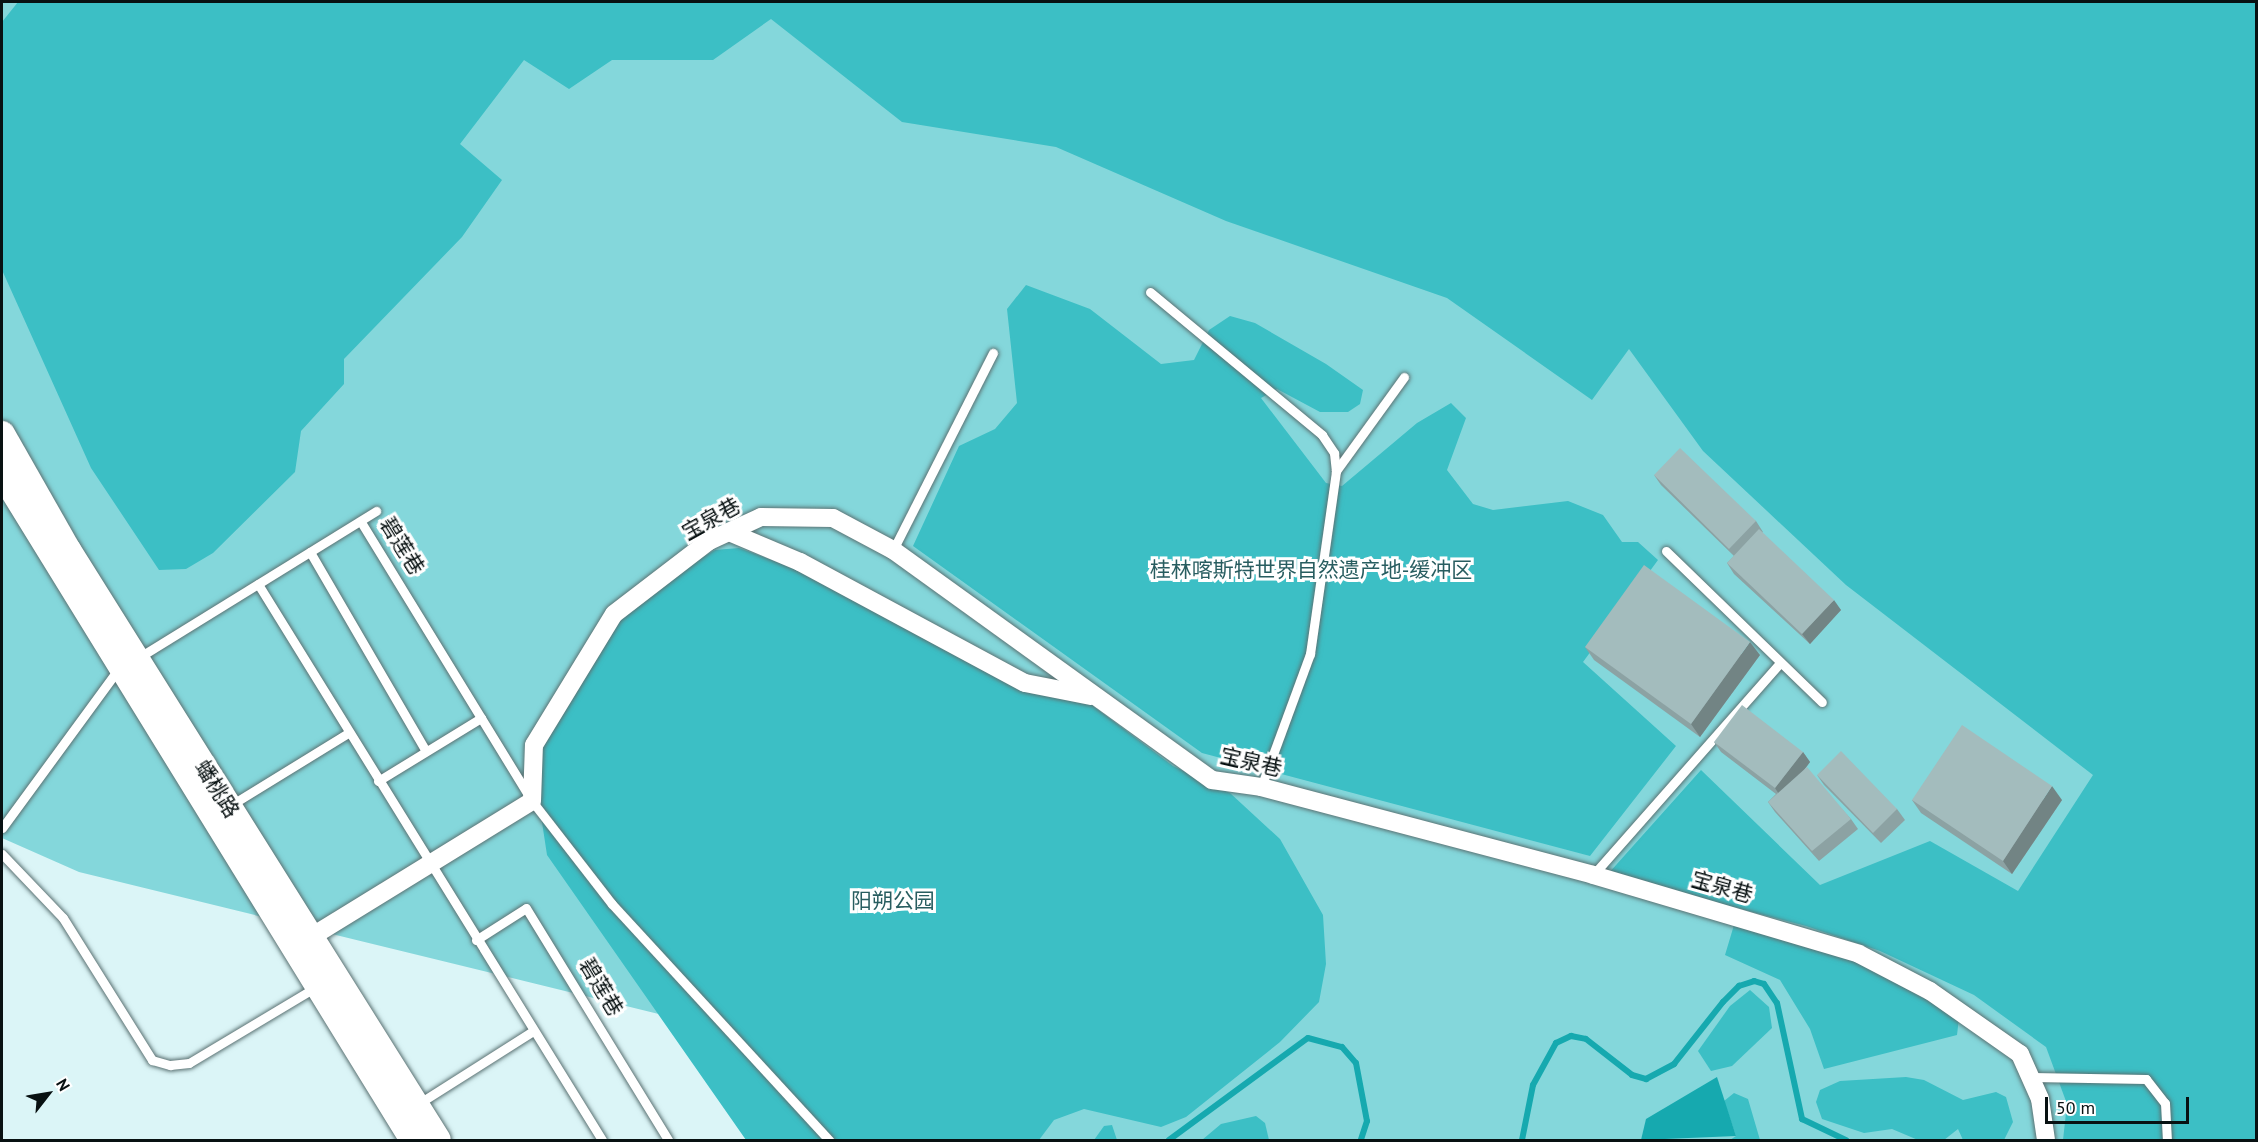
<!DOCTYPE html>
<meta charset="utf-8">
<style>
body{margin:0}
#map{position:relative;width:2258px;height:1142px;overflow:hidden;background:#dbf5f7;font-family:"PT Sans","Noto Sans SC",sans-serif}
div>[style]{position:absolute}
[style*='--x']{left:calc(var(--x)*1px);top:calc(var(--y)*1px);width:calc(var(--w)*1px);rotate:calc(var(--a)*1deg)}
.green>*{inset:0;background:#84d7db}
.forest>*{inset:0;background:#3cbfc5}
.water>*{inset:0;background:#16a9af}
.stream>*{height:6px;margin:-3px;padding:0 3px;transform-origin:3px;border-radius:3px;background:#16a9af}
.roads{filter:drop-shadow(0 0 2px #5b7273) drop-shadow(0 0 2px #5b7273)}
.service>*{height:9px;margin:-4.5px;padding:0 4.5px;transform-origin:4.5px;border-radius:4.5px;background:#fff}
.minor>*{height:18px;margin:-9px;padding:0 9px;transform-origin:9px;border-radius:9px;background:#fff}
.secondary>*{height:26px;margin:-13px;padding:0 13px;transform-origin:13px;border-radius:13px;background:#fff}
.wall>*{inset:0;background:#8ca2a3}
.shaded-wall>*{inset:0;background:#728484}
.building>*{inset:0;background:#a3bcbd}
span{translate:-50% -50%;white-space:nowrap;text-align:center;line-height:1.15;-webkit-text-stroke:6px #fff;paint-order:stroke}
.street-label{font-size:21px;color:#081112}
.park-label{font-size:21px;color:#285d60}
.frame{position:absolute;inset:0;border:3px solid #081112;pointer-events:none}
.north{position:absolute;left:18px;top:1064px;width:60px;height:60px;-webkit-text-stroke:4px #fff;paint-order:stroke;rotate:59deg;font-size:16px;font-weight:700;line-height:24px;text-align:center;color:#081112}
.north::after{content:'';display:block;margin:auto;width:21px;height:27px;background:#081112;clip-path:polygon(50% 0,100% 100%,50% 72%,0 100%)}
.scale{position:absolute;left:2045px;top:1097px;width:144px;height:27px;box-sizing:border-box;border:3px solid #081112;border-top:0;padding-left:8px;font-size:18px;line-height:21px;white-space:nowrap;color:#081112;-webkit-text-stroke:4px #fff;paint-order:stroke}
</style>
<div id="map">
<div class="green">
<div style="clip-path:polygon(2px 2px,2256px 2px,2256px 1140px,766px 1140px,679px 1019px,79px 872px,2px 838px)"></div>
</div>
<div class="forest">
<div style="clip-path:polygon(18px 2px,2256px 2px,2256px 1140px,2063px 1140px,2067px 1104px,2046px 1047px,1974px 995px,1880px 951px,1806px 926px,1608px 874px,1701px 770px,1820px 885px,1930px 841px,2018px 891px,2093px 775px,1846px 585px,1703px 451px,1629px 349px,1592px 400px,1447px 298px,1226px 221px,1056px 147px,902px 122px,771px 19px,713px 60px,612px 60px,569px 89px,524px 60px,460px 144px,502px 180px,462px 237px,344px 359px,344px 384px,301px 431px,295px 472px,213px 553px,186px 569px,159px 570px,91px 468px,2px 270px,2px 22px)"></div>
<div style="clip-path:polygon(1026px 285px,1090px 309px,1161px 364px,1194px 360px,1209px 330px,1230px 316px,1255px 323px,1326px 364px,1363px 390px,1360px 404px,1348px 412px,1320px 412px,1277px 389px,1261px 398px,1326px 483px,1342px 486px,1417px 423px,1451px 403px,1466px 418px,1447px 470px,1473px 504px,1493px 510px,1568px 501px,1603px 515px,1622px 542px,1638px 542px,1658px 560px,1583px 662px,1676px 746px,1590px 856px,1202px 753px,913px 546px,959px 446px,995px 429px,1017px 403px,1007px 309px)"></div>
<div style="clip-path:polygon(739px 548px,801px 571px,1031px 693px,1089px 703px,1173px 766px,1230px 793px,1280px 839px,1323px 915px,1326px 964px,1319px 1002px,1280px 1042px,1186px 1117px,1161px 1127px,1084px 1109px,1054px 1120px,1039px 1140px,746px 1140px,547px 855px,540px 809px,543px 740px,617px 620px,686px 567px,715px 550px)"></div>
<div style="clip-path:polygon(1734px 925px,1858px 962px,1959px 1018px,1957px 1035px,1824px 1069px,1810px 1029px,1780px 980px,1725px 955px)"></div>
<div style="clip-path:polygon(1750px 990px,1769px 1007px,1772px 1028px,1732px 1066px,1711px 1071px,1698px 1051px,1730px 1006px)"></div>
<div style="clip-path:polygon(1906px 1077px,1924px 1080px,1963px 1100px,1996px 1092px,2006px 1097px,2013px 1122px,2004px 1140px,1963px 1140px,1958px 1129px,1944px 1140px,1918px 1140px,1892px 1129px,1864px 1133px,1822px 1119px,1816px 1102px,1820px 1090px,1840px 1081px)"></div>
<div style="clip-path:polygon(1734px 1093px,1748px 1099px,1760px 1140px,1730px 1140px,1736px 1136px,1724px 1101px)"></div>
<div style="clip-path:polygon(1256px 1116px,1265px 1123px,1269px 1140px,1202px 1140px,1221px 1124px)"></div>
<div style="clip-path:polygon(1112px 1125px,1117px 1140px,1094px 1140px,1104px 1126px)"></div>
</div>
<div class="water">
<div style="clip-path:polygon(1717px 1077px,1736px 1136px,1641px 1140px,1646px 1119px)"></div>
</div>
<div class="stream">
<div style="--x:1169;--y:1140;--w:172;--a:-36.3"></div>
<div style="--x:1308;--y:1038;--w:35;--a:15"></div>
<div style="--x:1342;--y:1047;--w:21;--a:49"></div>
<div style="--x:1356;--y:1063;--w:59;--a:79.3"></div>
<div style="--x:1367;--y:1121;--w:20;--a:108"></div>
<div style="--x:1522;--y:1140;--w:56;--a:-78.7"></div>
<div style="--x:1533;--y:1085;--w:48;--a:-61.3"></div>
<div style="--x:1556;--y:1043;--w:17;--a:-25"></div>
<div style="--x:1571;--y:1036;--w:15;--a:11"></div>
<div style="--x:1586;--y:1039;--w:58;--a:38"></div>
<div style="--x:1632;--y:1075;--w:15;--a:16"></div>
<div style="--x:1646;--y:1079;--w:32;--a:-28"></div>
<div style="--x:1674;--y:1064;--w:79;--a:-51.7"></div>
<div style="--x:1723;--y:1002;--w:23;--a:-45"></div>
<div style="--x:1739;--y:986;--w:16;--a:-18"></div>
<div style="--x:1754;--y:981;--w:10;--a:17"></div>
<div style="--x:1764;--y:984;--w:23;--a:56"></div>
<div style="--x:1777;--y:1003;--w:119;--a:77.8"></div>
<div style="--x:1802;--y:1119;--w:49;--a:25.5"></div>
</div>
<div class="roads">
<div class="service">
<div style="--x:1150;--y:292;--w:224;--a:39.7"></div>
<div style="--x:1322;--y:435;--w:22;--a:56"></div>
<div style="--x:1334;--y:453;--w:18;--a:84"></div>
<div style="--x:361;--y:522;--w:327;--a:58.5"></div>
<div style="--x:532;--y:801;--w:130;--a:52.2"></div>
<div style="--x:612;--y:904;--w:321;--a:47.4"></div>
<div style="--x:893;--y:550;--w:221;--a:-63.1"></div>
<div style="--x:1666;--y:551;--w:217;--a:44.1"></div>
<div style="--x:310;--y:552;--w:230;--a:59.8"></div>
<div style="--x:258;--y:584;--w:654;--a:58.25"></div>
<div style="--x:138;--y:658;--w:280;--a:-31.7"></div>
<div style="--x:378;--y:781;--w:121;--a:-31.5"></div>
<div style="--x:1261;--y:787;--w:142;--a:-69.8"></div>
<div style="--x:1310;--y:654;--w:185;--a:-81.9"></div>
<div style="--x:1336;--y:471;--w:116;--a:-54.1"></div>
<div style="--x:231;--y:805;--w:137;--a:-31.6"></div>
<div style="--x:2;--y:828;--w:198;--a:-53.8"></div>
<div style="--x:2;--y:854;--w:88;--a:46.4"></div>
<div style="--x:63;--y:918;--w:168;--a:57.9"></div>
<div style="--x:152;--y:1060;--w:19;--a:16"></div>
<div style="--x:170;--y:1065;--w:19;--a:-6"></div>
<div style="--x:189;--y:1063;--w:148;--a:-30.9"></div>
<div style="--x:1593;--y:875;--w:283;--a:-48.6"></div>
<div style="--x:476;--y:940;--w:59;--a:-32.6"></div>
<div style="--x:526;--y:908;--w:272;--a:58.5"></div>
<div style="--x:2032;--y:1077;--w:114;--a:1"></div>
<div style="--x:2146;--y:1079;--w:31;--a:52"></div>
<div style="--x:2165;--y:1103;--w:37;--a:87"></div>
<div style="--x:418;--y:1104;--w:136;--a:-32.4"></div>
</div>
<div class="minor">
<div style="--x:729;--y:532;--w:77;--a:22.9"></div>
<div style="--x:800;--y:562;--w:255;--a:28.3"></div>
<div style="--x:1025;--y:683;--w:67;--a:11.1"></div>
<div style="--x:311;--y:937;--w:259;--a:-31.6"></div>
<div style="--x:532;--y:801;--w:56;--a:-88"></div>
<div style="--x:534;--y:745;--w:153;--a:-58.6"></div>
<div style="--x:614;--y:614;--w:120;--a:-37.5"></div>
<div style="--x:709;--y:541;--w:57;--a:-24.8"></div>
<div style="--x:761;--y:517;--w:72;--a:0.8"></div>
<div style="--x:833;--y:518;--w:68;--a:28.1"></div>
<div style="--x:893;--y:550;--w:393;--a:35.8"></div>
<div style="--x:1212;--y:780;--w:49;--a:8.1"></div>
<div style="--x:1261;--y:787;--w:343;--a:14.8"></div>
<div style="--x:1593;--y:875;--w:277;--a:16.5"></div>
<div style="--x:1859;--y:954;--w:80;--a:27.5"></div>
<div style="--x:1930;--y:991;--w:110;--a:35"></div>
<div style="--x:2020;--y:1054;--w:49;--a:66"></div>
<div style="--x:2040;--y:1099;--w:41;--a:81.7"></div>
</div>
<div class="secondary">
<div style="--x:2;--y:434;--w:133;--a:60.4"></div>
<div style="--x:68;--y:550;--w:696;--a:57.91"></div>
<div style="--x:2;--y:473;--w:783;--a:58.36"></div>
</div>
</div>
<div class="wall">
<div style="clip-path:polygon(1654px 475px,1756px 521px,1763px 532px,1762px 533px,1841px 610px,1810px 644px,1734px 574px,1727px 563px,1734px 556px,1661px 485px)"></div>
<div style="clip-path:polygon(1585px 647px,1760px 655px,1700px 737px,1594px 660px)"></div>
<div style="clip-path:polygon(1714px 742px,1803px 752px,1810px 762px,1805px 769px,1851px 819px,1858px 829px,1819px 861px,1775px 812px,1768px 802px,1776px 794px,1721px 752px)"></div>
<div style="clip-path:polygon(1817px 775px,1897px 809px,1905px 820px,1881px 843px,1824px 785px)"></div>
<div style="clip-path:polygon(1912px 800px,2062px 800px,2012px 874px,1921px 813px)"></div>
</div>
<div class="shaded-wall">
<div style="clip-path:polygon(1834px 600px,1841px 610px,1810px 644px,1802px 634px)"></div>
<div style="clip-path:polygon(1750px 642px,1760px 655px,1700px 737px,1691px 724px)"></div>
<div style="clip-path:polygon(1803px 752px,1810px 762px,1782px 799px,1775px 788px)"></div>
<div style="clip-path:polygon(2052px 786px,2062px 800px,2012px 874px,2003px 861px)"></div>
</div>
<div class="building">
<div style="clip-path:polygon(1680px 448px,1756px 521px,1729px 549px,1654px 475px)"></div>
<div style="clip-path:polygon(1759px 529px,1834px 600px,1802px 634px,1727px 563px)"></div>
<div style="clip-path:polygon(1644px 565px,1750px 642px,1691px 724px,1585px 647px)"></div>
<div style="clip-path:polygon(1742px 705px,1803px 752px,1775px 788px,1714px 742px)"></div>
<div style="clip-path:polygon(1962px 725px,2052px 786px,2003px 861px,1912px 800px)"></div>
<div style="clip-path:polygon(1841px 751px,1897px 809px,1873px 833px,1817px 775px)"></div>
<div style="clip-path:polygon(1807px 767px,1851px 819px,1812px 851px,1768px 802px)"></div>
</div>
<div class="street-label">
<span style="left:711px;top:519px;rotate:-29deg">宝泉巷</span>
<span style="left:402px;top:546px;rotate:58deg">碧莲巷</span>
<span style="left:1251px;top:762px;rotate:13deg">宝泉巷</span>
<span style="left:217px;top:789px;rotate:58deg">蟠桃路</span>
<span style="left:1722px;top:887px;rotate:16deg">宝泉巷</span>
<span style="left:601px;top:987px;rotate:59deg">碧莲巷</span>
</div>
<div class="park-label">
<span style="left:1311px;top:570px">桂林喀斯特世界自然遗产地-缓冲区</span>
<span style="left:893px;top:901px">阳朔公园</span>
</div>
<div class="frame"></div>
<div class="north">N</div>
<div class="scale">50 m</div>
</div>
